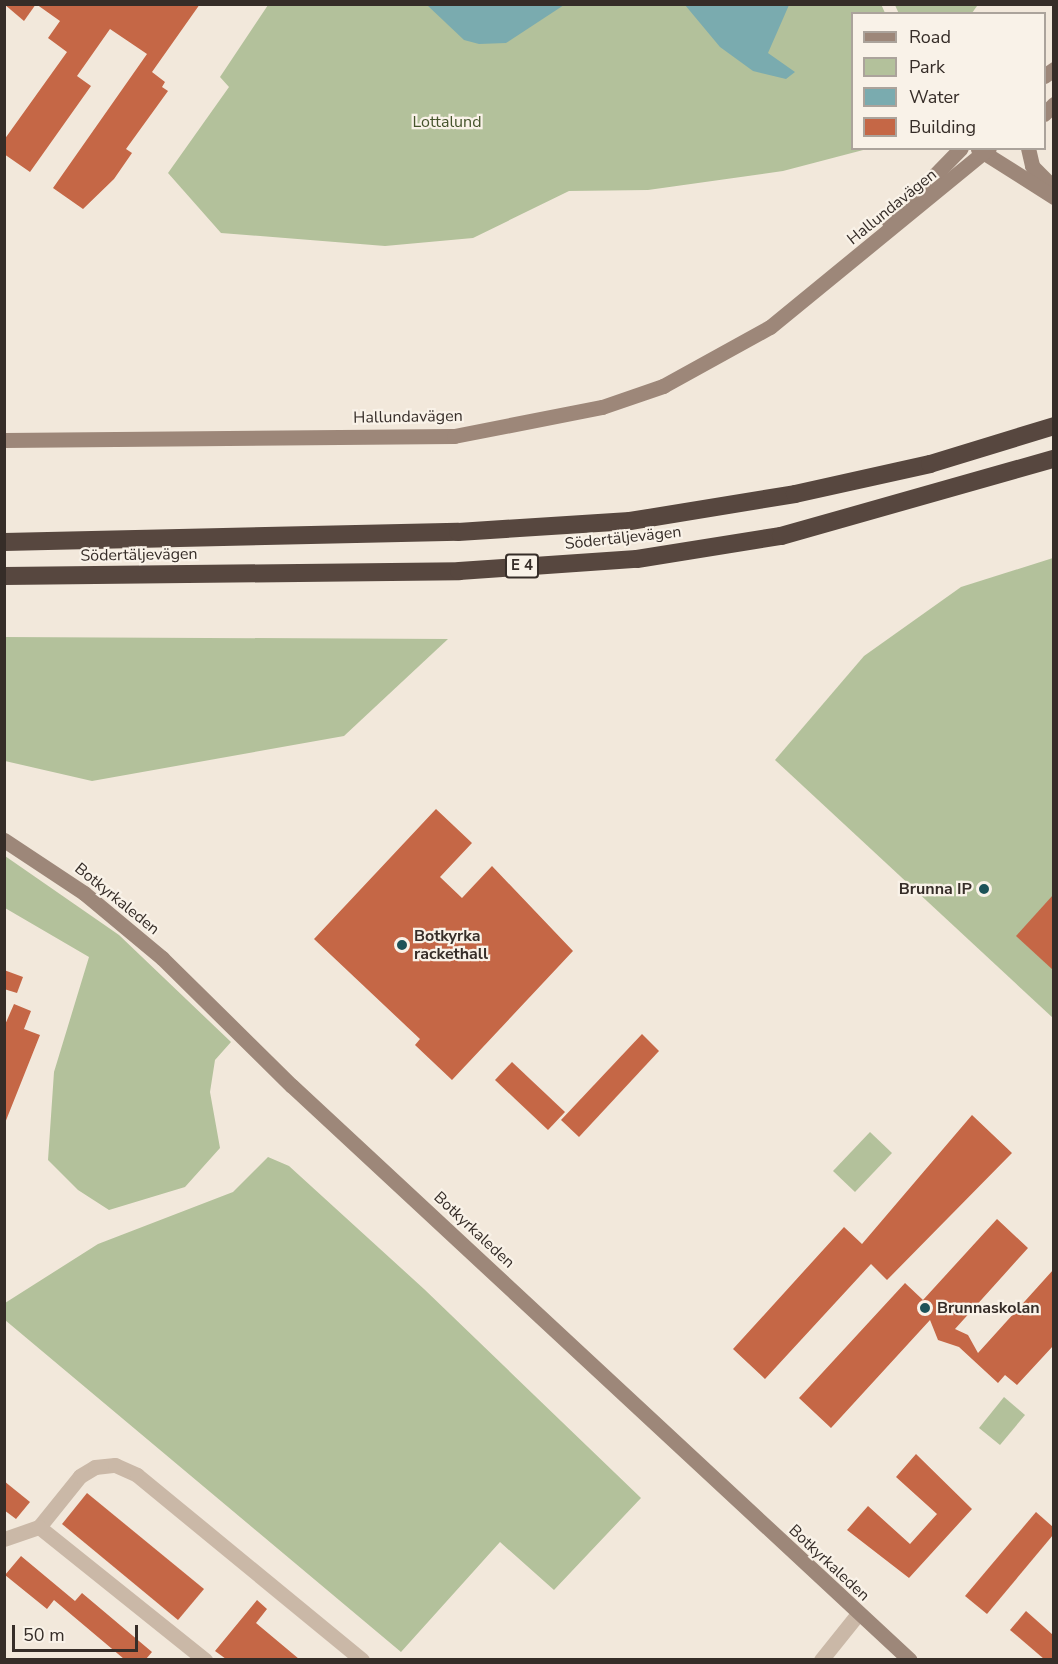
<!DOCTYPE html>
<meta charset="utf-8">
<style>
body{margin:0}
#map{position:relative;width:1058px;height:1664px;overflow:hidden;background:#f2e8db;font-family:"Nunito Sans",sans-serif}
div>[style]{position:absolute}
[style*='--x']{left:calc(var(--x)*1px);top:calc(var(--y)*1px);width:calc(var(--w)*1px);rotate:calc(var(--a)*1deg)}
.green>*{inset:0;background:#b3c19b}
.water>*{inset:0;background:#7aabaf}
.building>*{inset:0;background:#c56746}
.minor>*{height:15px;margin:-7.5px;padding:0 7.5px;transform-origin:7.5px;border-radius:7.5px;background:#cab8a7}
.tertiary>*{height:15px;margin:-7.5px;padding:0 7.5px;transform-origin:7.5px;border-radius:7.5px;background:#cab8a7}
.secondary>*{height:15px;margin:-7.5px;padding:0 7.5px;transform-origin:7.5px;border-radius:7.5px;background:#9d8779}
.motorway>*{height:18px;margin:-9px;padding:0 9px;transform-origin:9px;border-radius:9px;background:#57473f}
.dots>*{width:16px;height:16px;translate:-50% -50%;box-sizing:border-box;border:3px solid #f9f2e8;border-radius:50%}
span{translate:-50% -50%;white-space:nowrap;text-align:center;line-height:1.15;-webkit-text-stroke:4.5px #f9f2e8;paint-order:stroke}
.shield-label span{padding:2px 4px;background:#f9f2e8;border:2px solid;border-radius:4px;-webkit-text-stroke-width:0}
.shield-label{font-size:15px;color:#362d28;font-weight:700}
.park-label{font-size:16px;color:#45542c}
.street-label{font-size:16px;color:#362d28}
.poi-label{font-size:16px;color:#362d28;font-weight:700}
.right{translate:-100% -50%;text-align:right}
.left{translate:0 -50%;text-align:left}
.frame{position:absolute;inset:0;border:6px solid #362d28;pointer-events:none}
.legend{position:absolute;left:851px;top:12px;width:195px;height:138px;box-sizing:border-box;background:#f9f2e8;border:2px solid #aba39b;margin:0;padding:8px 10px;list-style:none;font-size:18px;color:#362d28}
.legend li{display:flex;align-items:center;gap:12px;height:30px}
.legend b{width:30px;border:2px solid #aba39b}
.scale{position:absolute;left:12px;top:1625px;width:126px;height:27px;box-sizing:border-box;border:3px solid #362d28;border-top:0;padding-left:8px;font-size:18px;line-height:21px;white-space:nowrap;color:#362d28;-webkit-text-stroke:4px #f9f2e8;paint-order:stroke}
</style>
<div id="map">
<div class="green">
<div style="clip-path:polygon(881px 4px,885px 13px,852px 14px,852px 148px,867px 149px,783px 171px,648px 190px,569px 191px,473px 238px,385px 246px,221px 233px,168px 173px,229px 87px,220px 77px,268px 5px)"></div>
<div style="clip-path:polygon(895px 5px,977px 4px,977px 6px,972px 13px,899px 14px)"></div>
<div style="clip-path:polygon(1053px 558px,1053px 1018px,775px 760px,864px 656px,961px 587px)"></div>
<div style="clip-path:polygon(5px 637px,448px 639px,344px 736px,92px 781px,5px 761px)"></div>
<div style="clip-path:polygon(5px 856px,119px 935px,231px 1042px,215px 1060px,210px 1092px,220px 1148px,185px 1187px,109px 1210px,78px 1190px,48px 1160px,54px 1072px,89px 957px,5px 908px)"></div>
<div style="clip-path:polygon(870px 1132px,892px 1153px,855px 1192px,833px 1171px)"></div>
<div style="clip-path:polygon(268px 1157px,289px 1166px,424px 1289px,641px 1498px,554px 1590px,500px 1542px,401px 1652px,5px 1320px,5px 1303px,98px 1244px,233px 1192px)"></div>
<div style="clip-path:polygon(1004px 1397px,1025px 1415px,1000px 1445px,979px 1428px)"></div>
</div>
<div class="water">
<div style="clip-path:polygon(427px 5px,564px 5px,506px 43px,479px 44px,464px 40px)"></div>
<div style="clip-path:polygon(685px 5px,789px 5px,768px 53px,795px 72px,786px 79px,753px 71px,720px 47px)"></div>
</div>
<div class="building">
<div style="clip-path:polygon(4px 4px,36px 4px,24px 21px)"></div>
<div style="clip-path:polygon(36px 4px,200px 4px,152px 72px,165px 82px,162px 87px,168px 91px,126px 149px,132px 153px,114px 179px,83px 209px,53px 188px,147px 54px,110px 29px,77px 76px,91px 86px,30px 172px,4px 154px,4px 140px,67px 52px,48px 38px,60px 21px)"></div>
<div style="clip-path:polygon(436px 809px,472px 843px,440px 877px,462px 898px,492px 866px,573px 951px,452px 1080px,415px 1045px,420px 1039px,314px 939px)"></div>
<div style="clip-path:polygon(1053px 895px,1053px 970px,1016px 936px)"></div>
<div style="clip-path:polygon(4px 970px,23px 977px,17px 993px,4px 989px)"></div>
<div style="clip-path:polygon(14px 1004px,31px 1011px,24px 1029px,40px 1035px,5px 1123px,4px 1027px)"></div>
<div style="clip-path:polygon(642px 1034px,659px 1051px,579px 1137px,561px 1120px)"></div>
<div style="clip-path:polygon(512px 1062px,565px 1112px,548px 1130px,495px 1080px)"></div>
<div style="clip-path:polygon(972px 1115px,1012px 1153px,887px 1280px,871px 1264px,765px 1379px,733px 1349px,844px 1227px,862px 1244px)"></div>
<div style="clip-path:polygon(997px 1219px,1028px 1248px,955px 1329px,968px 1335px,978px 1353px,1053px 1270px,1053px 1346px,1017px 1385px,1005px 1375px,998px 1383px,959px 1347px,938px 1340px,930px 1320px,831px 1428px,799px 1398px,905px 1283px,923px 1300px)"></div>
<div style="clip-path:polygon(916px 1454px,972px 1509px,909px 1578px,847px 1530px,868px 1506px,910px 1544px,937px 1514px,896px 1477px)"></div>
<div style="clip-path:polygon(4px 1481px,30px 1502px,16px 1519px,4px 1510px)"></div>
<div style="clip-path:polygon(87px 1493px,204px 1589px,178px 1620px,62px 1524px)"></div>
<div style="clip-path:polygon(1036px 1512px,1053px 1527px,1053px 1535px,987px 1614px,965px 1596px)"></div>
<div style="clip-path:polygon(21px 1556px,75px 1601px,82px 1593px,152px 1652px,146px 1659px,124px 1659px,54px 1600px,47px 1609px,5px 1575px)"></div>
<div style="clip-path:polygon(257px 1600px,267px 1609px,256px 1623px,299px 1659px,226px 1659px,215px 1651px)"></div>
<div style="clip-path:polygon(1026px 1611px,1053px 1635px,1053px 1659px,1044px 1659px,1010px 1630px)"></div>
</div>
<div class="minor">
<div style="--x:39;--y:1527;--w:65;--a:-51.2"></div>
<div style="--x:80;--y:1476;--w:17;--a:-31"></div>
<div style="--x:95;--y:1467;--w:20;--a:-6"></div>
<div style="--x:115;--y:1465;--w:24;--a:24"></div>
<div style="--x:137;--y:1475;--w:291;--a:39.4"></div>
<div style="--x:4;--y:1539;--w:37;--a:-19"></div>
<div style="--x:39;--y:1527;--w:213;--a:38.7"></div>
</div>
<div class="tertiary">
<div style="--x:821;--y:1660;--w:58;--a:-51.3"></div>
</div>
<div class="secondary">
<div style="--x:1044;--y:76;--w:12;--a:-35"></div>
<div style="--x:1044;--y:114;--w:14;--a:-45"></div>
<div style="--x:1028;--y:148;--w:18;--a:77"></div>
<div style="--x:1032;--y:166;--w:31;--a:45"></div>
<div style="--x:978;--y:149;--w:90;--a:32.3"></div>
<div style="--x:889;--y:222;--w:103;--a:-45.8"></div>
<div style="--x:4;--y:440;--w:450;--a:-0.5"></div>
<div style="--x:454;--y:436;--w:151;--a:-11.1"></div>
<div style="--x:602;--y:407;--w:65;--a:-19"></div>
<div style="--x:663;--y:386;--w:122;--a:-28.9"></div>
<div style="--x:770;--y:327;--w:283;--a:-39.3"></div>
<div style="--x:4;--y:840;--w:96;--a:33.5"></div>
<div style="--x:84;--y:893;--w:102;--a:39.8"></div>
<div style="--x:162;--y:958;--w:182;--a:44.6"></div>
<div style="--x:292;--y:1086;--w:843;--a:42.89"></div>
</div>
<div class="motorway">
<div style="--x:4;--y:542;--w:454;--a:-1.3"></div>
<div style="--x:458;--y:532;--w:172;--a:-3.7"></div>
<div style="--x:630;--y:521;--w:167;--a:-9.3"></div>
<div style="--x:795;--y:494;--w:138;--a:-12.5"></div>
<div style="--x:930;--y:464;--w:130;--a:-17"></div>
<div style="--x:4;--y:576;--w:455;--a:-0.6"></div>
<div style="--x:459;--y:571;--w:178;--a:-3.9"></div>
<div style="--x:637;--y:559;--w:146;--a:-9.1"></div>
<div style="--x:781;--y:536;--w:284;--a:-15.8"></div>
</div>
<div class="dots">
<div style="left:984px;top:889px;background:#1d5258"></div>
<div style="left:402px;top:945px;background:#1d5258"></div>
<div style="left:925px;top:1308px;background:#1d5258"></div>
</div>
<div class="shield-label">
<span style="left:522px;top:566px">E 4</span>
</div>
<div class="park-label">
<span style="left:447px;top:122px">Lottalund</span>
</div>
<div class="street-label">
<span style="left:892px;top:207px;rotate:-39deg">Hallundavägen</span>
<span style="left:408px;top:417px;rotate:-1deg">Hallundavägen</span>
<span style="left:623px;top:538px;rotate:-6deg">Södertäljevägen</span>
<span style="left:139px;top:555px;rotate:-1deg">Södertäljevägen</span>
<span style="left:117px;top:899px;rotate:39deg">Botkyrkaleden</span>
<span style="left:474px;top:1230px;rotate:43deg">Botkyrkaleden</span>
<span style="left:829px;top:1563px;rotate:43deg">Botkyrkaleden</span>
</div>
<div class="poi-label">
<span class="right" style="left:972px;top:889px">Brunna IP</span>
<span class="left" style="left:414px;top:945px">Botkyrka<br>rackethall</span>
<span class="left" style="left:937px;top:1308px">Brunnaskolan</span>
</div>
<div class="frame"></div>
<ul class="legend">
<li><b style="height:8px;background:#9d8779"></b>Road</li>
<li><b style="height:16px;background:#b3c19b"></b>Park</li>
<li><b style="height:16px;background:#7aabaf"></b>Water</li>
<li><b style="height:16px;background:#c56746"></b>Building</li>
</ul>
<div class="scale">50 m</div>
</div>
